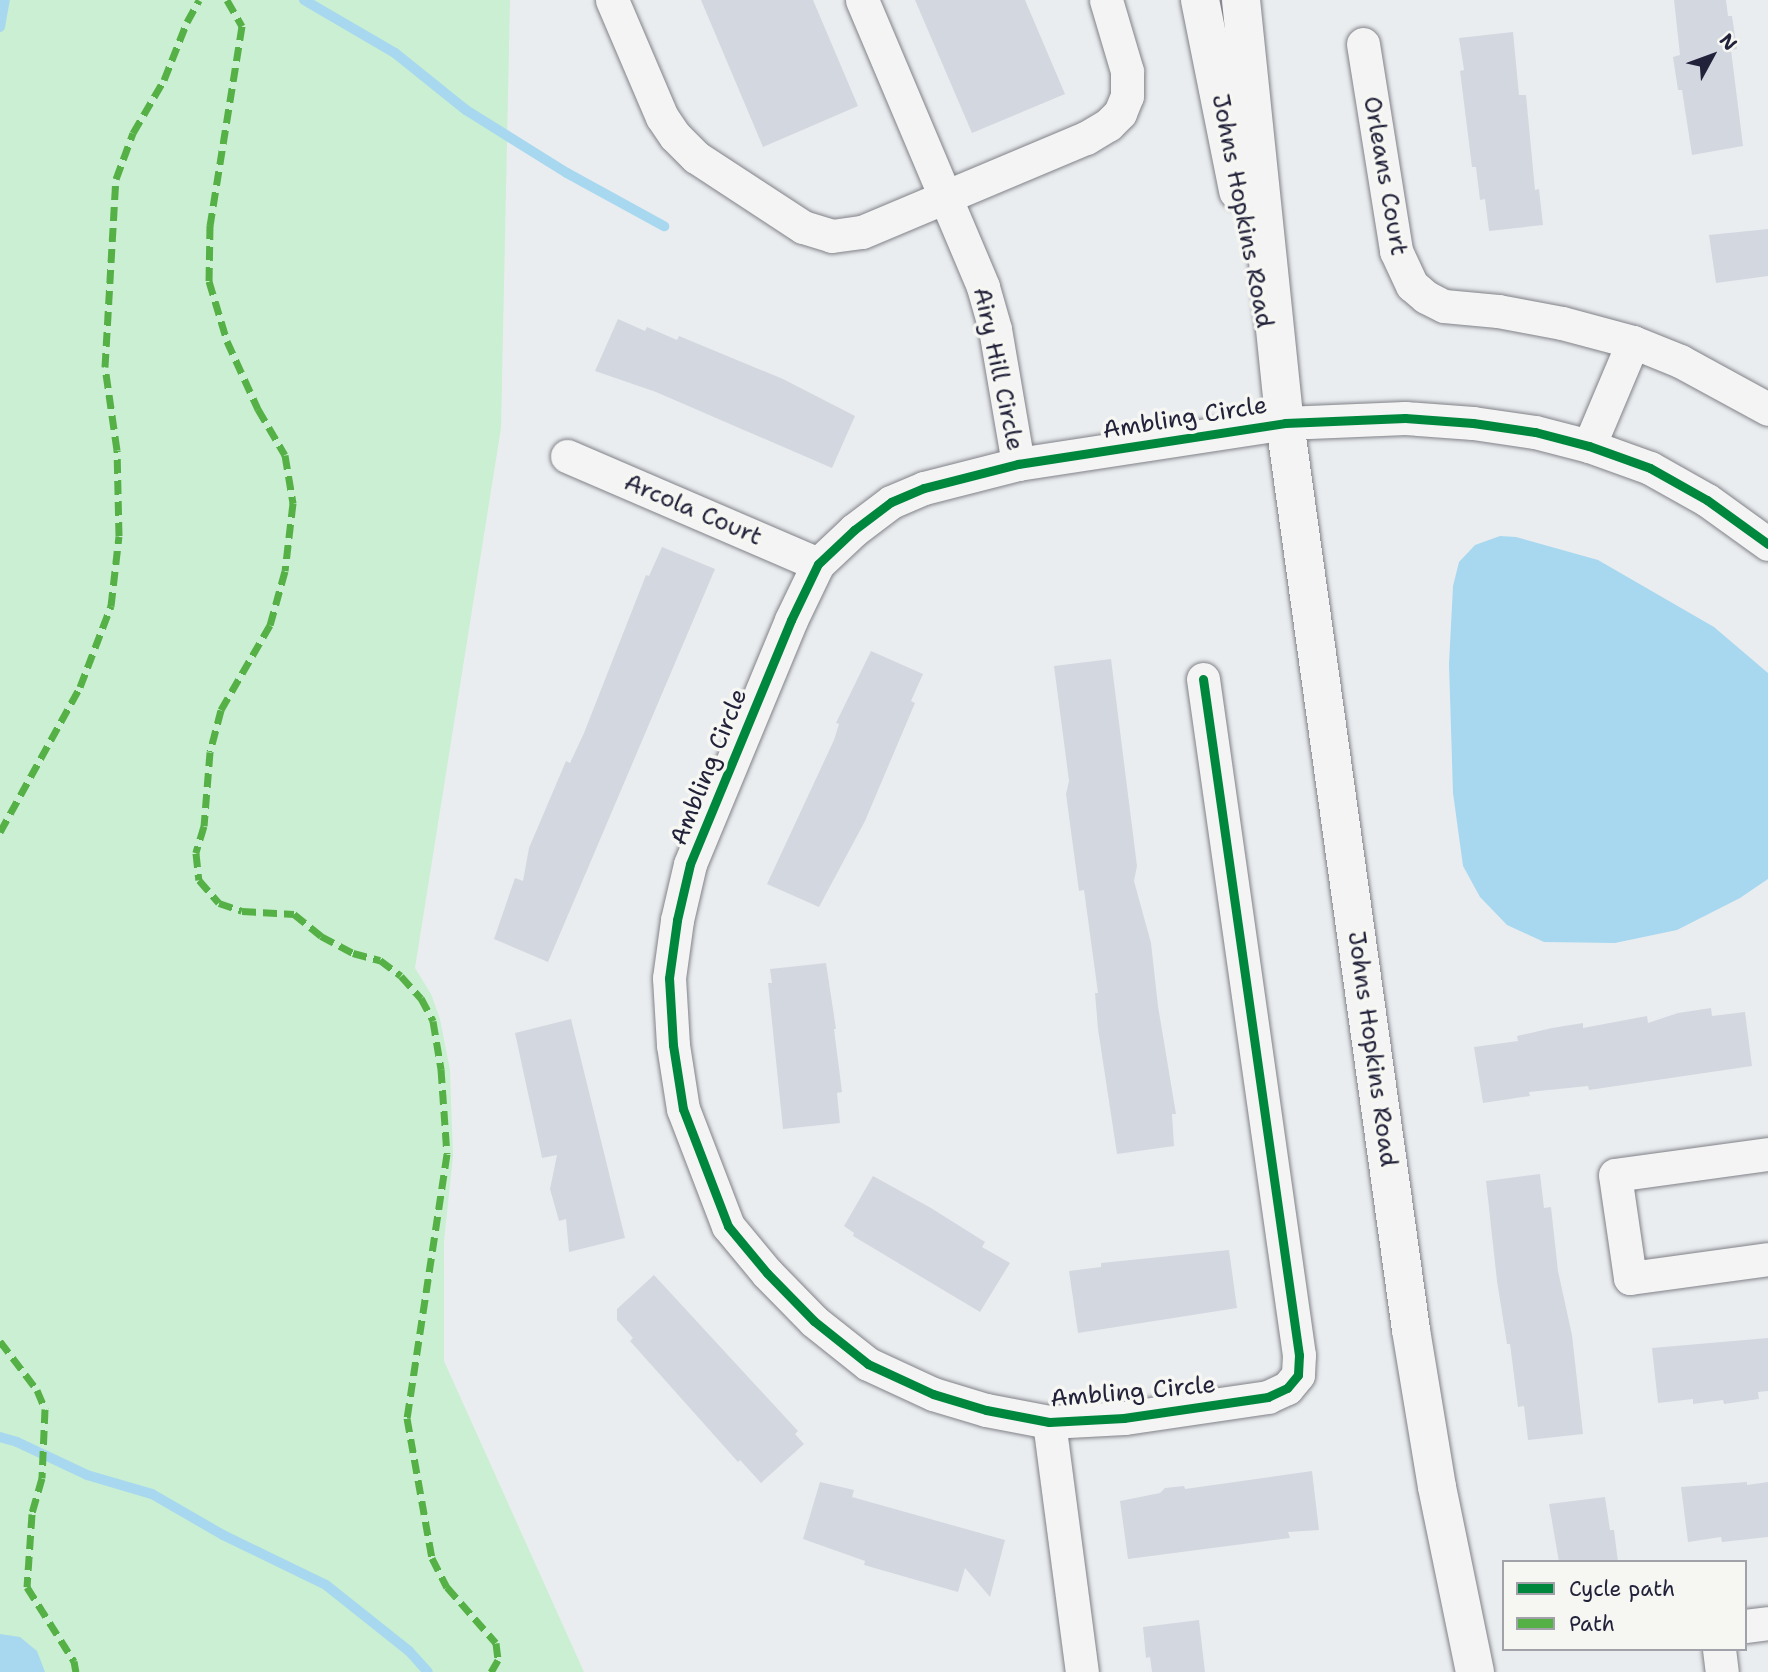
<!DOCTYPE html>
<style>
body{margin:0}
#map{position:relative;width:1768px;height:1672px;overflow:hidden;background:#eaedf0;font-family:"Shantell Sans",sans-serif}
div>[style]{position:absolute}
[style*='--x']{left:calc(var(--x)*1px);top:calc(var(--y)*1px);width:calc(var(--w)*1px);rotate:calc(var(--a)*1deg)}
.green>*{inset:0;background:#caefd2}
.water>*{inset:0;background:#a8d8ef}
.stream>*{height:10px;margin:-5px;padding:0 5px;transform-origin:5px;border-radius:5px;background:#a8d8ef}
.building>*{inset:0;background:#d3d7e0}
.roads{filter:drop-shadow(0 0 2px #808288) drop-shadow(0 0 2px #808288)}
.minor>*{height:33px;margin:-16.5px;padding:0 16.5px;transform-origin:16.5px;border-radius:16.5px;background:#f3f4f3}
.tertiary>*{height:38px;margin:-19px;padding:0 19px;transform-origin:19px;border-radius:19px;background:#f3f4f3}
.quiet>*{height:7px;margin-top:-3.5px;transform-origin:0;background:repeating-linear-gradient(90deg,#55b146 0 14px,transparent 0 21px)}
.cycleway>*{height:9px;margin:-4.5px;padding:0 4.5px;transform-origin:4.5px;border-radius:4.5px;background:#00873e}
span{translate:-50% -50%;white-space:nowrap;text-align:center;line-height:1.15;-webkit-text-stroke:7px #f6f6f2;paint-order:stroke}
.street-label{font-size:24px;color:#22223b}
.legend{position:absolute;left:1502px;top:1560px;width:245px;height:91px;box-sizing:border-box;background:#f6f6f2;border:2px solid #a1a1a9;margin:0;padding:9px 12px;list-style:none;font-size:21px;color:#22223b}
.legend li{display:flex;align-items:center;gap:14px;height:35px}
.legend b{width:35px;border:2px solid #a1a1a9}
.north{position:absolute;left:1677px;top:21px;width:70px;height:70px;-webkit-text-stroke:5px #f6f6f2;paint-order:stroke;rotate:49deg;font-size:19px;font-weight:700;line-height:28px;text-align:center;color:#22223b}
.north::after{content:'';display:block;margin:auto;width:24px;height:32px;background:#22223b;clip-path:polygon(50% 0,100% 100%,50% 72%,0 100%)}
</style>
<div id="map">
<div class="green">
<div style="clip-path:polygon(0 0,510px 0,501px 428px,415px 968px,431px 994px,440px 1019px,450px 1070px,453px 1156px,444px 1241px,444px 1361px,584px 1672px,0 1672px)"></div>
</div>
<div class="water">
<div style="clip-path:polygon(1500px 536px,1516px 537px,1598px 560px,1714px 627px,1768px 673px,1768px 879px,1740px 898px,1677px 930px,1615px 943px,1544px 942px,1507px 925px,1480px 897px,1463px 866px,1453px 793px,1449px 664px,1453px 586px,1459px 562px,1475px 545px)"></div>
<div style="clip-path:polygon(0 1634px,20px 1637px,37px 1651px,45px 1672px,0 1672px)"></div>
</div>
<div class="stream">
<div style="--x:304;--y:0;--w:105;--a:30.2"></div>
<div style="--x:395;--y:53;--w:91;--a:38.8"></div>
<div style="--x:466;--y:110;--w:119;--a:32"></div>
<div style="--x:567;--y:173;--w:111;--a:28.7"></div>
<div style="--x:0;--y:27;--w:27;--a:-80"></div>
<div style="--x:0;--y:1437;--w:18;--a:16"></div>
<div style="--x:17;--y:1442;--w:77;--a:25.2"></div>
<div style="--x:87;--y:1475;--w:68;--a:16.3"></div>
<div style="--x:152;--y:1494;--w:82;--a:30"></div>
<div style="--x:223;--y:1535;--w:114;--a:25.9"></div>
<div style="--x:326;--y:1585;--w:106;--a:38.5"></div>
<div style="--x:409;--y:1651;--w:28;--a:48"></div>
</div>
<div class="building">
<div style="clip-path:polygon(701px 0,813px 0,858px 106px,763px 147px)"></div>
<div style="clip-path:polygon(915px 0,1025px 0,1065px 94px,972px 133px)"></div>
<div style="clip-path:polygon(1674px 0,1726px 0,1728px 16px,1732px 16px,1737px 49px,1731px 50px,1743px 146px,1692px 155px,1682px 90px,1678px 90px,1673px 57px,1680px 55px)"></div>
<div style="clip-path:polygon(1513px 32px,1519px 95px,1526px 95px,1535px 190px,1539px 189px,1543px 225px,1489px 231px,1485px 199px,1480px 200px,1476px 167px,1472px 167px,1460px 71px,1464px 70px,1459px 38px)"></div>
<div style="clip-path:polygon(1768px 229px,1768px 276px,1716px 283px,1709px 235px)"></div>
<div style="clip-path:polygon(618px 319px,645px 331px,647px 327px,677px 340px,679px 336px,783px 379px,855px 416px,832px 468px,656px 392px,595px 371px)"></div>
<div style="clip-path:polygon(662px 547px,715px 569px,548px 962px,494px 939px,515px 878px,523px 881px,529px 848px,566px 761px,570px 763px,584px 733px,646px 575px,649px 576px)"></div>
<div style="clip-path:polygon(871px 651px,923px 674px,911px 701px,915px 703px,865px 821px,819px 907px,767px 884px,834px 740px,839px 724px,836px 723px)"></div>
<div style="clip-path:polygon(1111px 659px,1137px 866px,1134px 881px,1151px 943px,1158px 1006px,1176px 1114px,1172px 1114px,1174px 1146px,1117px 1154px,1098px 1029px,1095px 993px,1098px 993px,1084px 890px,1079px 891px,1066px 794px,1069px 781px,1054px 666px)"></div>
<div style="clip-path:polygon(826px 963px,836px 1029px,834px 1029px,842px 1092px,837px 1093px,840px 1123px,783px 1129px,768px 983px,772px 983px,770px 969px)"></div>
<div style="clip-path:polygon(1711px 1008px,1712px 1016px,1745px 1012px,1752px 1066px,1589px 1090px,1588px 1086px,1529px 1092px,1530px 1096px,1483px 1103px,1474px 1047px,1518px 1041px,1517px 1036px,1552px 1028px,1583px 1023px,1583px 1028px,1647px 1016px,1648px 1023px,1678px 1013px)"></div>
<div style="clip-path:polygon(571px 1019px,625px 1238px,569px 1252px,566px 1219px,559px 1221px,550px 1189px,557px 1155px,542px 1158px,515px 1033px)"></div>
<div style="clip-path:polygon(1540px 1174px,1544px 1208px,1551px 1207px,1558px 1271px,1572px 1335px,1583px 1434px,1528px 1440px,1524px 1406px,1518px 1407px,1510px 1344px,1507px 1344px,1497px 1281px,1486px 1181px)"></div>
<div style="clip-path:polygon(873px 1176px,931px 1208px,985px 1242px,982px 1247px,1010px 1263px,980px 1312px,853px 1236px,854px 1233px,844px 1226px)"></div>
<div style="clip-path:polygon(1229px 1250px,1237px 1308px,1078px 1333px,1069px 1271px,1101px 1267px,1101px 1263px)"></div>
<div style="clip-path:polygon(654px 1275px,798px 1431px,795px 1434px,804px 1444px,761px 1483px,740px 1460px,738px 1462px,630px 1341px,633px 1338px,617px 1320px,617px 1309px)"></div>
<div style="clip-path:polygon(1768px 1338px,1768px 1391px,1758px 1392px,1759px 1399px,1724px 1404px,1723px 1400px,1693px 1404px,1693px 1399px,1658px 1403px,1652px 1348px)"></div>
<div style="clip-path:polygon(1312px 1471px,1319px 1530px,1288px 1532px,1290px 1538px,1128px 1559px,1120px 1501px,1160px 1493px,1165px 1488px,1184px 1486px,1185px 1489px)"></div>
<div style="clip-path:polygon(820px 1482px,854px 1490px,852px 1497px,1005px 1540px,990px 1597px,965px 1568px,958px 1592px,864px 1565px,865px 1561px,803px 1539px)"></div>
<div style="clip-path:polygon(1747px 1482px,1747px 1485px,1768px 1482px,1768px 1537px,1722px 1542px,1721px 1537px,1688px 1542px,1681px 1487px)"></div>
<div style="clip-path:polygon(1605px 1497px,1610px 1530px,1614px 1530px,1618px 1562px,1559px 1562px,1549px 1504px)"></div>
<div style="clip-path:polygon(1199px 1620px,1205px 1672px,1152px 1672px,1150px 1657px,1146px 1658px,1143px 1627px)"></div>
</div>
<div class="roads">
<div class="minor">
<div style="--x:612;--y:0;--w:127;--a:66.9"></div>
<div style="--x:662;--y:117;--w:23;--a:56"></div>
<div style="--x:675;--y:136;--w:30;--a:45"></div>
<div style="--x:696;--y:157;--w:128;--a:33.2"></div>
<div style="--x:803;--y:227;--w:30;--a:17"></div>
<div style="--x:832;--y:236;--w:30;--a:-8"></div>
<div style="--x:862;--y:232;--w:243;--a:-22.8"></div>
<div style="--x:1086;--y:138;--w:26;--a:-31"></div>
<div style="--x:1108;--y:125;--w:17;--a:-45"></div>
<div style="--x:1120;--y:113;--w:18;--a:-68"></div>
<div style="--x:1127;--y:96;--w:25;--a:-90"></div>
<div style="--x:1127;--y:71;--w:74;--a:-106.5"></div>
<div style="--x:862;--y:0;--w:311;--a:67.1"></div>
<div style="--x:983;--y:287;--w:44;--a:74.1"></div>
<div style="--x:995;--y:329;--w:137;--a:80.3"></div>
<div style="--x:1363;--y:44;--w:210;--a:80.9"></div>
<div style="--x:1396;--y:251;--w:38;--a:65"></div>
<div style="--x:1412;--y:285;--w:18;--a:41"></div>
<div style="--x:1426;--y:297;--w:20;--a:27"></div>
<div style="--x:1444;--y:306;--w:54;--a:5.3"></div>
<div style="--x:1498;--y:311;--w:65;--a:10.6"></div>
<div style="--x:1562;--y:323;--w:73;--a:15"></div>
<div style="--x:1633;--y:342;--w:51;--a:22"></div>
<div style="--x:1680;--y:361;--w:100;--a:28.6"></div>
<div style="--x:1589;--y:446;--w:113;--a:-67.1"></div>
<div style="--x:567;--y:456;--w:273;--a:23.3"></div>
<div style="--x:1203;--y:679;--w:683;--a:81.92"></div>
<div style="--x:1299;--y:1355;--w:20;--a:93"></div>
<div style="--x:1298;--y:1375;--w:17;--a:130"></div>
<div style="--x:1287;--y:1388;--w:21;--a:155"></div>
<div style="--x:1268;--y:1397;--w:146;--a:171.7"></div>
<div style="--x:1124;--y:1418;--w:75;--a:176.9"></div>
<div style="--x:1049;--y:1422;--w:64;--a:-169.2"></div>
<div style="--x:986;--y:1410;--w:55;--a:-163.2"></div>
<div style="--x:933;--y:1394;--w:72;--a:-155.2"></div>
<div style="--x:868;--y:1364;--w:69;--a:-141.5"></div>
<div style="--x:814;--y:1321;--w:67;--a:-134.4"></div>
<div style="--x:767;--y:1273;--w:61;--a:-129.7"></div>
<div style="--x:728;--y:1226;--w:125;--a:-111"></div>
<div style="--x:683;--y:1109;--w:65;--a:-98.9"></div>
<div style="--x:673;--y:1045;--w:67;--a:-93.4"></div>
<div style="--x:669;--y:978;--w:59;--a:-82.1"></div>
<div style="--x:677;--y:920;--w:57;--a:-76.9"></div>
<div style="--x:690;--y:864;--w:264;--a:-67.5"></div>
<div style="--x:791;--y:620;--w:62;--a:-64.3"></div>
<div style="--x:818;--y:564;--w:50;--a:-43.4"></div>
<div style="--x:854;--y:530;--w:46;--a:-37.1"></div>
<div style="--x:891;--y:502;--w:36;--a:-23"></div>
<div style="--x:924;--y:488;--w:97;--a:-14.3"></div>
<div style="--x:1018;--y:464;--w:270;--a:-8.7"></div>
<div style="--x:1285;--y:423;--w:120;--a:-2.4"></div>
<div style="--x:1405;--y:418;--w:68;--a:4.2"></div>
<div style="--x:1473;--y:423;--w:63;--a:8.3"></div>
<div style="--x:1535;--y:432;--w:56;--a:14.5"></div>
<div style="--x:1589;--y:446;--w:65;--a:19.8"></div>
<div style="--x:1650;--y:468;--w:65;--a:29.3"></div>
<div style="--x:1707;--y:500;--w:75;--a:35.8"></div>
<div style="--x:1768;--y:1154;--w:154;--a:172.2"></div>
<div style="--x:1615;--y:1175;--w:104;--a:81.7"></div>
<div style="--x:1630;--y:1278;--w:139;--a:-7.8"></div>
<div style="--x:1049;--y:1422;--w:252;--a:82.5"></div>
<div style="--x:1745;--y:1626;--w:23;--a:-7"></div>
<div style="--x:1719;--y:1649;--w:23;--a:83"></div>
</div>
<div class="tertiary">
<div style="--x:1200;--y:0;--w:195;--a:78.7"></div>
<div style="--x:1241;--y:0;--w:425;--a:84.1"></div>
<div style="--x:1285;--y:423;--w:916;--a:82.09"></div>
<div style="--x:1411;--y:1330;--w:159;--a:80.6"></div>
<div style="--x:1437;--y:1487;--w:189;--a:78.4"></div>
</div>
</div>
<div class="quiet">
<div style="--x:227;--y:0;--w:30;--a:60"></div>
<div style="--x:242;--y:26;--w:202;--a:99.1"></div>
<div style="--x:210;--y:225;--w:56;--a:91"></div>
<div style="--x:209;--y:281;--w:63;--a:73.3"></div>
<div style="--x:227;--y:341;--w:75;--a:65.5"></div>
<div style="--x:258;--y:409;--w:53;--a:59.6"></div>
<div style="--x:285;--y:455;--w:49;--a:80.5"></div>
<div style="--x:293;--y:503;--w:68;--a:96.7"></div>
<div style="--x:285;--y:571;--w:56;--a:105.5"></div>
<div style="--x:270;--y:625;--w:98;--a:120"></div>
<div style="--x:221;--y:710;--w:43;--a:104.7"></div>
<div style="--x:210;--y:752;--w:74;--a:94.6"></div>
<div style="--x:204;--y:826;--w:28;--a:107"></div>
<div style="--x:196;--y:853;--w:27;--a:84"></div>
<div style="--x:199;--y:880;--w:30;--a:49"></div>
<div style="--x:219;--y:903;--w:24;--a:19"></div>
<div style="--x:242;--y:911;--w:52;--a:3.3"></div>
<div style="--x:294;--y:914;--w:35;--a:39"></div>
<div style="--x:321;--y:936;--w:36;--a:28"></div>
<div style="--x:353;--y:953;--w:28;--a:15"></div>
<div style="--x:380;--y:960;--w:26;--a:37"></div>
<div style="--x:401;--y:976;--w:30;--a:48"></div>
<div style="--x:421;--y:998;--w:26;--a:62"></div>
<div style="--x:433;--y:1021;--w:49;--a:80.5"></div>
<div style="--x:441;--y:1069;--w:85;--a:86"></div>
<div style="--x:447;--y:1154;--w:267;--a:98.6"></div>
<div style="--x:407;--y:1418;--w:142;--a:79.9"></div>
<div style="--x:432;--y:1558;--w:33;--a:63"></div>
<div style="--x:447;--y:1587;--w:74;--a:48.8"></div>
<div style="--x:496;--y:1643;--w:17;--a:83"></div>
<div style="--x:498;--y:1660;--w:14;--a:120"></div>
<div style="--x:0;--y:832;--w:166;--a:-61.1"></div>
<div style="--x:80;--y:687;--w:87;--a:-69.1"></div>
<div style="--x:111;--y:606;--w:70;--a:-83.5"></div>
<div style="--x:119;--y:536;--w:86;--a:-91.3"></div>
<div style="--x:117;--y:450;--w:84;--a:-98.2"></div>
<div style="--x:105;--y:367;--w:188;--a:-86.7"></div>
<div style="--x:116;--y:179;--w:49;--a:-69.7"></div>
<div style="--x:133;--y:133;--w:61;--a:-59.7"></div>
<div style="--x:164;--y:80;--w:62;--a:-68.4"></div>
<div style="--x:187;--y:22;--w:25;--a:-61"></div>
<div style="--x:0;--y:1341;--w:61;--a:52.9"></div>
<div style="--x:37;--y:1390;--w:21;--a:67"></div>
<div style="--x:45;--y:1409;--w:69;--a:92.5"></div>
<div style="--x:42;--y:1478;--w:37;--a:106"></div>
<div style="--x:32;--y:1514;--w:73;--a:93.9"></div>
<div style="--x:27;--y:1587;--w:88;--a:57.6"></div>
<div style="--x:74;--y:1661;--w:11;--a:80"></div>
</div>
<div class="cycleway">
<div style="--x:1203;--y:679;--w:683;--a:81.92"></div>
<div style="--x:1299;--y:1355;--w:20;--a:93"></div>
<div style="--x:1298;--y:1375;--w:17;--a:130"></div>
<div style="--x:1287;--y:1388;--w:21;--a:155"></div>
<div style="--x:1268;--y:1397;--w:146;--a:171.7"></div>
<div style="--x:1124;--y:1418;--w:75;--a:176.9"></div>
<div style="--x:1049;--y:1422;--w:64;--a:-169.2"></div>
<div style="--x:986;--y:1410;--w:55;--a:-163.2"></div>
<div style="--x:933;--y:1394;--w:72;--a:-155.2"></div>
<div style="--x:868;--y:1364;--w:69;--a:-141.5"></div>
<div style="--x:814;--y:1321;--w:67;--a:-134.4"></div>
<div style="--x:767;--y:1273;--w:61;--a:-129.7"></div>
<div style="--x:728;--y:1226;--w:125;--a:-111"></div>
<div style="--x:683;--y:1109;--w:65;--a:-98.9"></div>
<div style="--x:673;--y:1045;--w:67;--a:-93.4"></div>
<div style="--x:669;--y:978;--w:59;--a:-82.1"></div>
<div style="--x:677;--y:920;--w:57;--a:-76.9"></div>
<div style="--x:690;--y:864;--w:264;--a:-67.5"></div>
<div style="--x:791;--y:620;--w:62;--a:-64.3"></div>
<div style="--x:818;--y:564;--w:50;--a:-43.4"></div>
<div style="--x:854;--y:530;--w:46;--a:-37.1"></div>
<div style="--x:891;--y:502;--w:36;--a:-23"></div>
<div style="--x:924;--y:488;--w:97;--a:-14.3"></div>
<div style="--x:1018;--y:464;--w:270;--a:-8.7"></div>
<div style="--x:1285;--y:423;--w:120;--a:-2.4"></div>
<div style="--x:1405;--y:418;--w:68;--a:4.2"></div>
<div style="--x:1473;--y:423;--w:63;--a:8.3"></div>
<div style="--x:1535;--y:432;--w:56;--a:14.5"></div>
<div style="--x:1589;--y:446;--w:65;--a:19.8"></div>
<div style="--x:1650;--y:468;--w:65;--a:29.3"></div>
<div style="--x:1707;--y:500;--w:75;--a:35.8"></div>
</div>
<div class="street-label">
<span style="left:1385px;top:176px;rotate:80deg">Orleans Court</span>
<span style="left:1242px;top:211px;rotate:79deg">Johns Hopkins Road</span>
<span style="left:998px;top:369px;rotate:78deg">Airy Hill Circle</span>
<span style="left:1185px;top:418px;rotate:-9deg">Ambling Circle</span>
<span style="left:693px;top:510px;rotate:23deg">Arcola Court</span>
<span style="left:709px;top:767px;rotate:-68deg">Ambling Circle</span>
<span style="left:1372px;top:1049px;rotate:82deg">Johns Hopkins Road</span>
<span style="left:1133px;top:1392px;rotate:-5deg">Ambling Circle</span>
</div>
<ul class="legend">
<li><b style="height:9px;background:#00873e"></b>Cycle path</li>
<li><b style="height:9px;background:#55b146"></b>Path</li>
</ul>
<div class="north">N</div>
</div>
